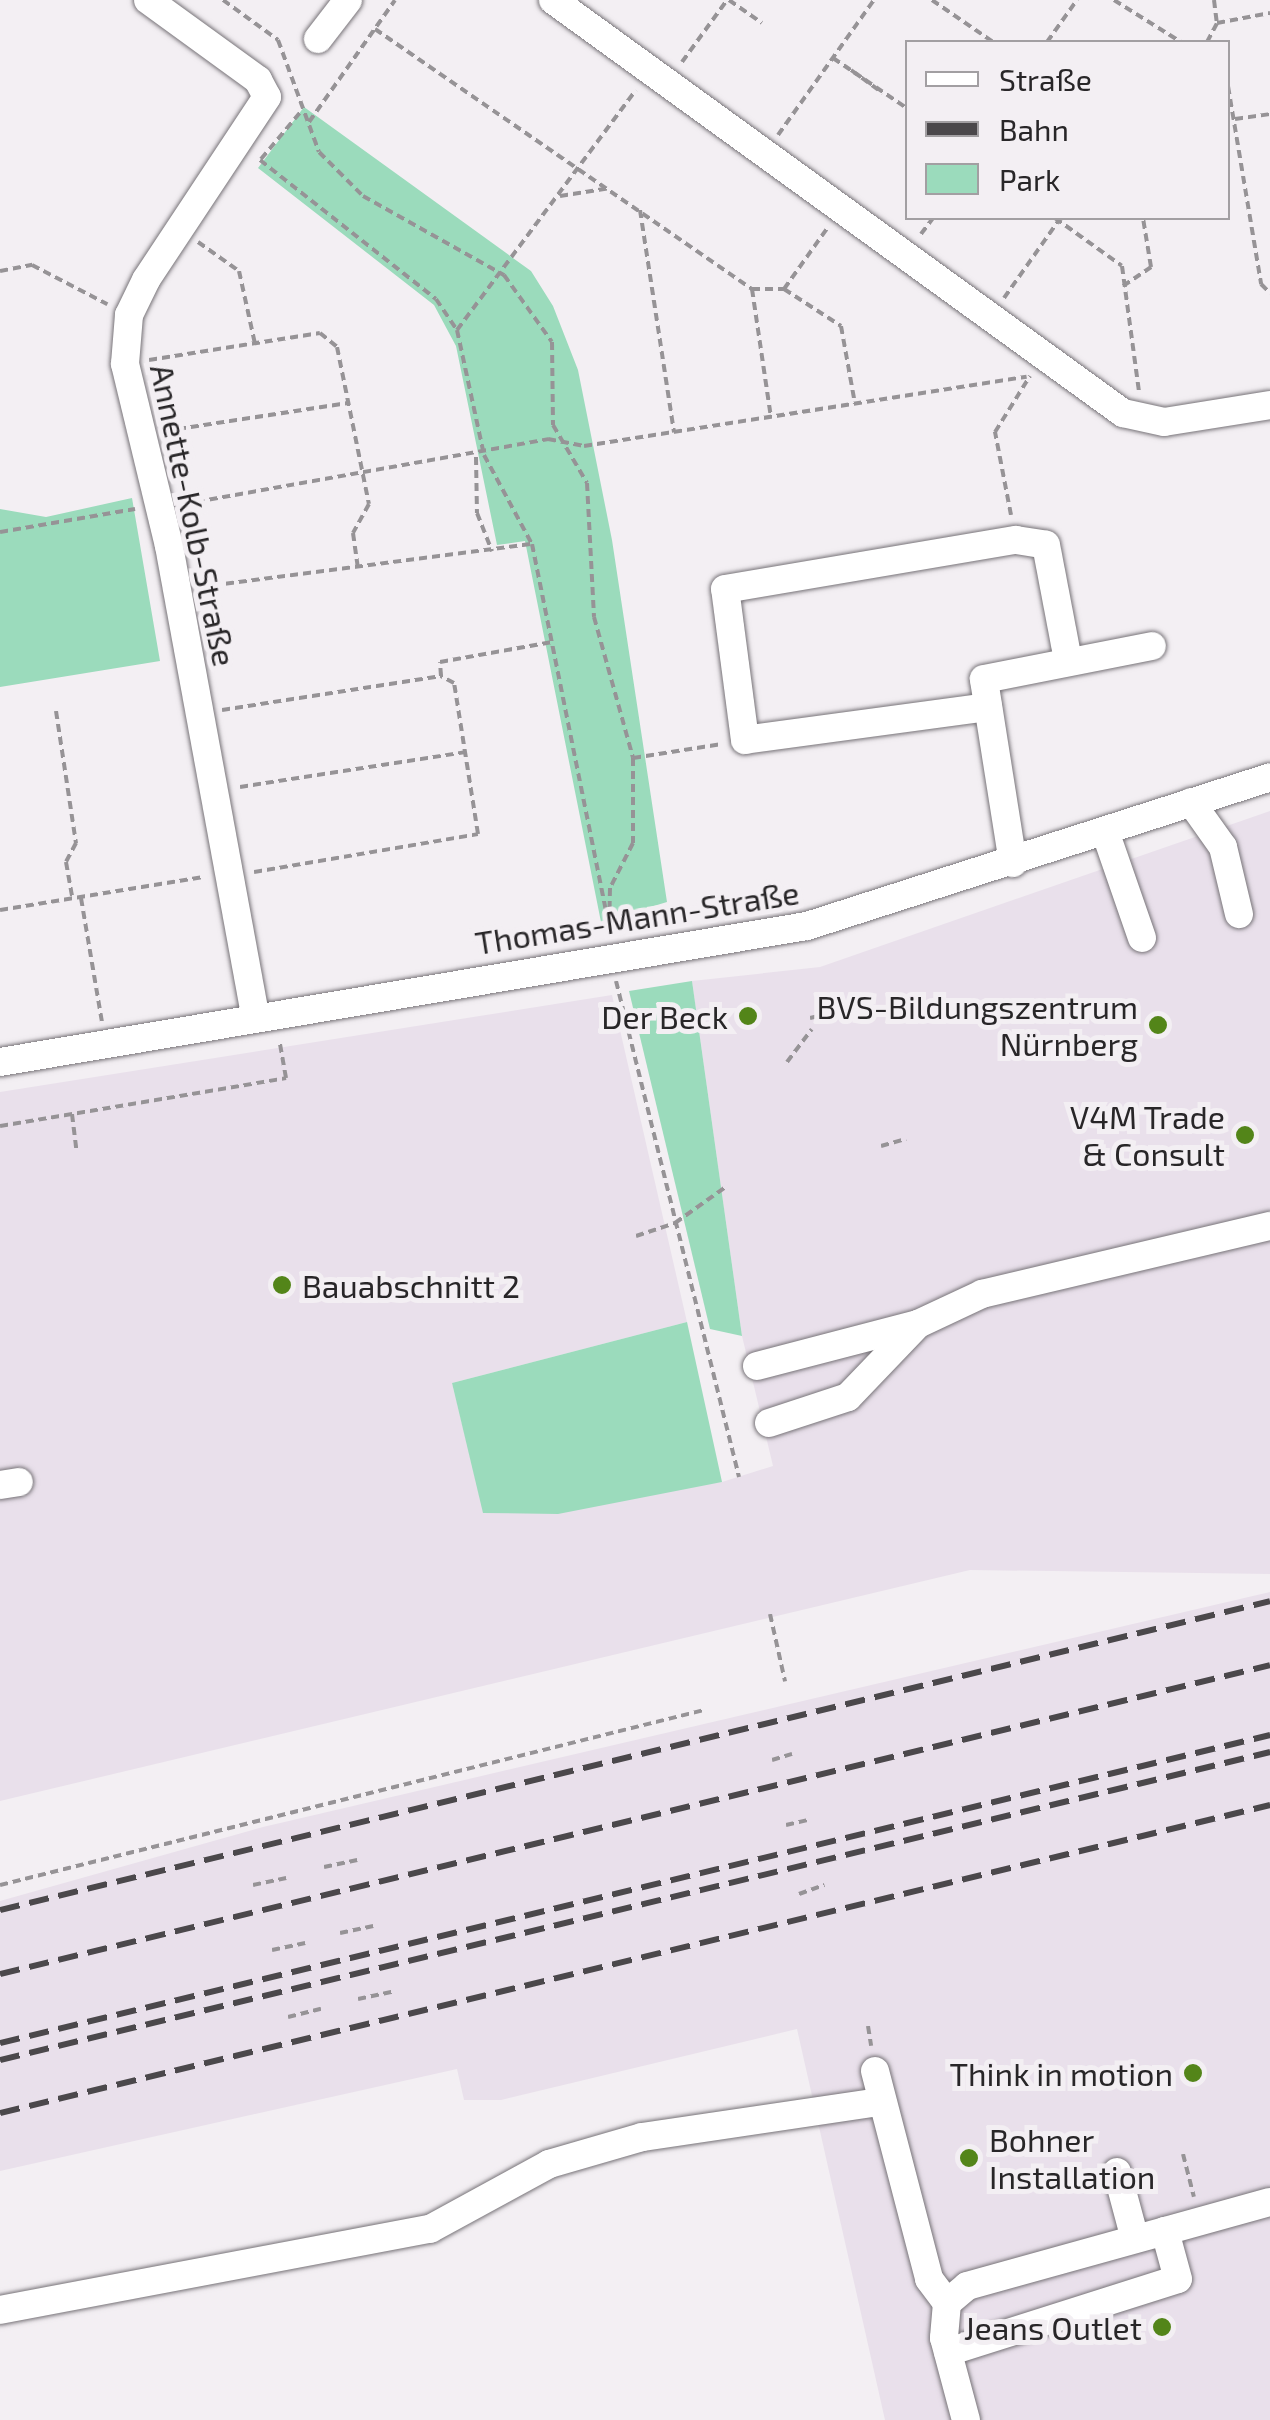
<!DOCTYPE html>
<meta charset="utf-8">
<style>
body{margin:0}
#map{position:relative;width:1270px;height:2420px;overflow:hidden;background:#f3eff3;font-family:"Exo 2",sans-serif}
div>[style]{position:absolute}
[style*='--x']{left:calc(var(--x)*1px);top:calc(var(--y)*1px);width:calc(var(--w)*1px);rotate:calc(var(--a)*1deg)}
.built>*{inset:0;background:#e9e0eb}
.green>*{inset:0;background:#9bdbbc}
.path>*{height:4px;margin-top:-2px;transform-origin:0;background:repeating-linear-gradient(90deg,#969396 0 8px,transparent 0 13px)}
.roads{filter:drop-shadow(0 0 2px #777378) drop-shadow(0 0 2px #777378)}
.minor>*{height:28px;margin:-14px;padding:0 14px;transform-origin:14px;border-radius:14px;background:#fff}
.rail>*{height:6px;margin-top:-3px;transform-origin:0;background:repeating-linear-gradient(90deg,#4b484b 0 20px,transparent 0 30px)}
.dots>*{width:28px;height:28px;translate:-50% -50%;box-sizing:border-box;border:5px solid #f3eff3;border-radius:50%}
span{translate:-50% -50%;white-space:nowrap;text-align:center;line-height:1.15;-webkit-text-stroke:10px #f3eff3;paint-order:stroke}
.street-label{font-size:32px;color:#282628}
.poi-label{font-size:32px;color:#282628}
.right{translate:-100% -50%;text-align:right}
.left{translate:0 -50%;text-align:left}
.legend{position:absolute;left:905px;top:40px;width:325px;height:180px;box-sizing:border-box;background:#f3eff3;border:2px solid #a29fa2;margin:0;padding:12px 18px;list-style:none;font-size:30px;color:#282628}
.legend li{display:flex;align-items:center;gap:20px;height:50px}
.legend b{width:50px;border:2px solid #a29fa2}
</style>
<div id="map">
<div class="built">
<div style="clip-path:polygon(1270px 811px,1270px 1574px,970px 1570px,0 1801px,0 1092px,612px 995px,687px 1322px,452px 1383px,484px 1513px,722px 1482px,773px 1466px,742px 1336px,692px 981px,820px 967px)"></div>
<div style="clip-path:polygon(1270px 1592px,1270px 2420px,885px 2420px,797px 2029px,501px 2100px,464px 2100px,457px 2069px,0 2171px,0 1901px,263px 1827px)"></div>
</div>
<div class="green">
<div style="clip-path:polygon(304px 107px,531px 271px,553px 306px,578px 370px,612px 540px,667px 902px,601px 922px,525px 541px,497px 545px,456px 346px,434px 305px,258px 168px)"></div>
<div style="clip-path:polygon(132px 498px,160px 661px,0 687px,0 509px,46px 517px)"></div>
<div style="clip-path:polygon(692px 981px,742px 1336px,710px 1329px,629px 991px)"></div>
<div style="clip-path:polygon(687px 1322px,722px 1482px,558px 1514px,483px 1513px,452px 1383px)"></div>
</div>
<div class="path">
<div style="--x:223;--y:0;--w:68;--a:36"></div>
<div style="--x:278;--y:40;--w:119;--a:69.9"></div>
<div style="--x:319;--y:152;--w:62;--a:45"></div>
<div style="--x:363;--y:196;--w:162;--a:29.3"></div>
<div style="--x:504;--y:275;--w:82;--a:54.4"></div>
<div style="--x:552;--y:342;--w:83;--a:89.3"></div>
<div style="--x:553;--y:425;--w:67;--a:59.6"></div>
<div style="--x:587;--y:483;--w:134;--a:87"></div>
<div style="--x:594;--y:617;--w:146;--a:74.5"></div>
<div style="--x:633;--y:758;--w:85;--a:90"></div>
<div style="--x:633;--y:843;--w:51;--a:117.1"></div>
<div style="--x:610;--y:888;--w:44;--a:91.3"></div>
<div style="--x:729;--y:0;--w:40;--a:34.9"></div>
<div style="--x:932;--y:0;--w:74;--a:34.5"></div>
<div style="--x:1114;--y:0;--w:79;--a:32.1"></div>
<div style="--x:1214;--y:0;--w:23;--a:83"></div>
<div style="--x:375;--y:29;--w:458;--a:34.6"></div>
<div style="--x:752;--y:289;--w:32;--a:0"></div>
<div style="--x:784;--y:289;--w:68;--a:33"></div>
<div style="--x:841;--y:326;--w:79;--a:79.8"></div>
<div style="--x:1047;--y:42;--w:52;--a:-54.5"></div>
<div style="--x:1207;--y:42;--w:21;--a:-62"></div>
<div style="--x:1217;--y:23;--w:54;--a:-10.7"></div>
<div style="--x:833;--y:58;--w:91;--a:34.2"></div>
<div style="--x:682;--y:62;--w:77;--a:-54"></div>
<div style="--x:851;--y:70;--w:39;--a:36"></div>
<div style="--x:1228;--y:86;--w:201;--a:80.5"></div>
<div style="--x:1261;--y:284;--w:13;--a:45"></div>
<div style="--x:1235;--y:119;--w:35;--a:-8"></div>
<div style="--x:309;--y:122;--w:149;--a:-54.8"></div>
<div style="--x:778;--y:135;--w:166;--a:-54.6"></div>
<div style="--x:261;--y:159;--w:65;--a:-50"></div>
<div style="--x:260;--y:160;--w:224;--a:38.3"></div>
<div style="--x:436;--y:299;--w:37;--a:56"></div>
<div style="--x:457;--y:330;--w:128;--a:77.8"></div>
<div style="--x:484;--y:455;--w:101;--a:61.7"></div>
<div style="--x:532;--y:544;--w:373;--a:78.6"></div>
<div style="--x:560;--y:196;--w:51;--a:-9.1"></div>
<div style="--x:640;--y:210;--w:225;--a:81.3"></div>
<div style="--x:1055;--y:218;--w:82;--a:35.6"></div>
<div style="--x:1122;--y:266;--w:127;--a:82.3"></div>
<div style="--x:921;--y:234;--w:20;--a:-53"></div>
<div style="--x:198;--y:242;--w:50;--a:35.3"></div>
<div style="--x:239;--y:271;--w:75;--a:77.6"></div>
<div style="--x:0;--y:271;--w:33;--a:-11"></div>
<div style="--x:32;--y:265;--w:85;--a:27.5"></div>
<div style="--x:1123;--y:286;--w:34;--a:-34"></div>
<div style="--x:1151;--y:267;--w:50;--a:-99.3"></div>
<div style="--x:752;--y:289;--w:129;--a:81.6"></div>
<div style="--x:784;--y:289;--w:76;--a:-54.6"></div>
<div style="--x:1004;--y:298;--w:95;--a:-54.8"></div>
<div style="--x:457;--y:330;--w:299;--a:-53.3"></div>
<div style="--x:149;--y:360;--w:173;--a:-9"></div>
<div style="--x:320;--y:333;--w:22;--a:39"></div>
<div style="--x:337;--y:347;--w:160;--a:78.5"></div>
<div style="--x:369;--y:504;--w:33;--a:119"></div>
<div style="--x:353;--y:533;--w:37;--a:82"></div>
<div style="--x:165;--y:431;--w:185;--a:-8.7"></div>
<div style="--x:476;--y:457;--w:56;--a:89"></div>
<div style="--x:477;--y:513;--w:41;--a:68.5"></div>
<div style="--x:184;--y:504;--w:370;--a:-10.1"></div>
<div style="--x:548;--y:439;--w:37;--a:11"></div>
<div style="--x:584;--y:446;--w:448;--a:-8.9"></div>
<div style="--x:1011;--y:515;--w:85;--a:-100.9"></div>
<div style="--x:995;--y:432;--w:66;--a:-58"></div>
<div style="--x:0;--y:532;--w:137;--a:-9.7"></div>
<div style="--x:200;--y:587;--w:335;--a:-7.4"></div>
<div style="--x:222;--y:710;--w:222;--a:-8.8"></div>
<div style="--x:441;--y:676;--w:14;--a:-94"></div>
<div style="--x:440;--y:662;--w:114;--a:-10.1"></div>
<div style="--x:56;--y:711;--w:134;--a:81.4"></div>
<div style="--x:76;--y:843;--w:21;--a:118"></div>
<div style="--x:66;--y:862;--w:36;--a:80"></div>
<div style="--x:633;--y:758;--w:90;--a:-8.9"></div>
<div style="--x:240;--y:787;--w:228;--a:-8.8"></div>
<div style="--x:254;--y:872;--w:227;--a:-9.6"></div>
<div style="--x:478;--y:834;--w:153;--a:-99"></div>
<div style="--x:454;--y:683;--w:15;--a:-152"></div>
<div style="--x:81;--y:898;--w:126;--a:80.4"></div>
<div style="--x:0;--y:910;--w:206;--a:-9.2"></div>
<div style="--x:616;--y:981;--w:511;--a:76.07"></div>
<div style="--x:810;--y:1018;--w:40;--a:-13"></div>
<div style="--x:787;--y:1062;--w:41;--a:-52.9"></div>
<div style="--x:72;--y:1114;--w:38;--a:83"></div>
<div style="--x:0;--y:1126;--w:290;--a:-9.5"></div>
<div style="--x:286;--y:1078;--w:35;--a:-100"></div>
<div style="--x:881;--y:1146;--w:26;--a:-16"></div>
<div style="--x:636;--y:1236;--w:41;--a:-18.4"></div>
<div style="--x:675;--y:1223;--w:64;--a:-35.4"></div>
<div style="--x:770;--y:1614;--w:69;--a:77.4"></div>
<div style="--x:772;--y:1760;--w:21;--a:-17"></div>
<div style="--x:786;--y:1825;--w:23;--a:-13"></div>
<div style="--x:324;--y:1867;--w:34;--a:-12"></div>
<div style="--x:0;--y:1885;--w:725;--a:-13.96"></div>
<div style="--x:253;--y:1885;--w:34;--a:-12"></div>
<div style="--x:799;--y:1894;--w:27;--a:-20"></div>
<div style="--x:340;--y:1933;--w:34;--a:-12"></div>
<div style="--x:272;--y:1950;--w:34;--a:-12"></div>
<div style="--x:358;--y:1999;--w:35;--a:-12"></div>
<div style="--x:288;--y:2017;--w:34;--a:-14"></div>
<div style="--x:868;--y:2026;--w:20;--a:81"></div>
<div style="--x:1183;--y:2154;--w:44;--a:75.7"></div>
</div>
<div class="roads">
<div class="minor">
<div style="--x:148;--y:0;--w:136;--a:36"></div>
<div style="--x:258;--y:80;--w:19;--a:62"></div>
<div style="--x:267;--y:97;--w:219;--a:123.5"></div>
<div style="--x:146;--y:280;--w:39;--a:116"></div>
<div style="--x:129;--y:315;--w:49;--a:94.7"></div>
<div style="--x:125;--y:364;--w:187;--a:76.4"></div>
<div style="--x:169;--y:546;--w:480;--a:79.6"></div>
<div style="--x:553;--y:0;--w:704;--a:35.93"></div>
<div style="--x:1123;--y:413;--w:42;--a:12.4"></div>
<div style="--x:1164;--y:422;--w:107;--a:-9.1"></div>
<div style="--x:318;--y:39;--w:49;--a:-52.4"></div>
<div style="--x:988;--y:707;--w:245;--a:172.3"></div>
<div style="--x:745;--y:740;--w:152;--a:-97.5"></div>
<div style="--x:725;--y:589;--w:295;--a:-9.6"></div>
<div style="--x:1016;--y:540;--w:30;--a:9"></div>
<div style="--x:1046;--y:545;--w:117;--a:79.2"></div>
<div style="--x:1191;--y:802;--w:55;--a:54.6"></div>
<div style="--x:1223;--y:847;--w:69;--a:76.6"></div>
<div style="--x:1106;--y:834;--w:110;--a:70.9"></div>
<div style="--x:1013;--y:863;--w:186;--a:-99"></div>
<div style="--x:984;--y:679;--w:171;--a:-11.1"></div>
<div style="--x:0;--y:1062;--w:818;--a:-9.57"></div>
<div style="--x:807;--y:926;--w:486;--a:-17.8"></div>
<div style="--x:757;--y:1366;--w:166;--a:-14.6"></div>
<div style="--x:918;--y:1324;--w:71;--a:-25.1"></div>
<div style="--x:982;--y:1294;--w:296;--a:-13.3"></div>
<div style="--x:769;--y:1423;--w:83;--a:-18.2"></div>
<div style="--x:848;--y:1397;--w:101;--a:-46.2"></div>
<div style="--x:0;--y:1485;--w:19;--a:-9"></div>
<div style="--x:875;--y:2071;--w:215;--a:75.4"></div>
<div style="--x:929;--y:2279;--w:30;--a:53"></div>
<div style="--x:1117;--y:2172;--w:69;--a:75"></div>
<div style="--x:947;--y:2303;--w:26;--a:-40"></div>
<div style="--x:967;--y:2286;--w:314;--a:-15.5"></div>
<div style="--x:947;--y:2303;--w:35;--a:95"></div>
<div style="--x:944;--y:2338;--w:85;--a:75"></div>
<div style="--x:0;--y:2310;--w:438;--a:-10.7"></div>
<div style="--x:430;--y:2229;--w:136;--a:-28.6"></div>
<div style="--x:549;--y:2164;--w:97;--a:-16.2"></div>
<div style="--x:642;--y:2137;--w:241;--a:-8.4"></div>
<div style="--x:948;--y:2352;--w:241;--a:-17.6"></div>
<div style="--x:1178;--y:2279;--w:50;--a:-105.2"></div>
</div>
</div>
<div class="rail">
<div style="--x:0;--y:1910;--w:1307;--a:-13.67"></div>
<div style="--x:0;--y:1974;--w:1307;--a:-13.67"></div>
<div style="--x:0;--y:2043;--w:1307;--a:-13.63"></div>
<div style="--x:0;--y:2060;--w:1307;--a:-13.63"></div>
<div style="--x:0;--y:2113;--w:1307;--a:-13.63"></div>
</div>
<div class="dots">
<div style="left:748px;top:1016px;background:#538519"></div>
<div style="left:1158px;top:1025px;background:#538519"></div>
<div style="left:1245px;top:1135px;background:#538519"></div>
<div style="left:282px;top:1285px;background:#538519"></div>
<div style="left:1193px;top:2073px;background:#538519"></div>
<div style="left:969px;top:2158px;background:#538519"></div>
<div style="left:1162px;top:2327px;background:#538519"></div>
</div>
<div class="street-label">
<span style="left:194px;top:515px;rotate:78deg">Annette-Kolb-Straße</span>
<span style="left:637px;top:917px;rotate:-9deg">Thomas-Mann-Straße</span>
</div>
<div class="poi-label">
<span class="right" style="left:1138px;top:1025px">BVS-Bildungszentrum<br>Nürnberg</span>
<span class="right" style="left:728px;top:1016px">Der Beck</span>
<span class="right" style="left:1225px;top:1135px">V4M Trade<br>&amp; Consult</span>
<span class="left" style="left:302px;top:1285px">Bauabschnitt 2</span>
<span class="right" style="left:1173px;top:2073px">Think in motion</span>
<span class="left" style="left:989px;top:2158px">Bohner<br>Installation</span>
<span class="right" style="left:1142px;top:2327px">Jeans Outlet</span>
</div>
<ul class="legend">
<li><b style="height:12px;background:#fff"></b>Straße</li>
<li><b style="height:12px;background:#4b484b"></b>Bahn</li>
<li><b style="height:28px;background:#9bdbbc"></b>Park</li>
</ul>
</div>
